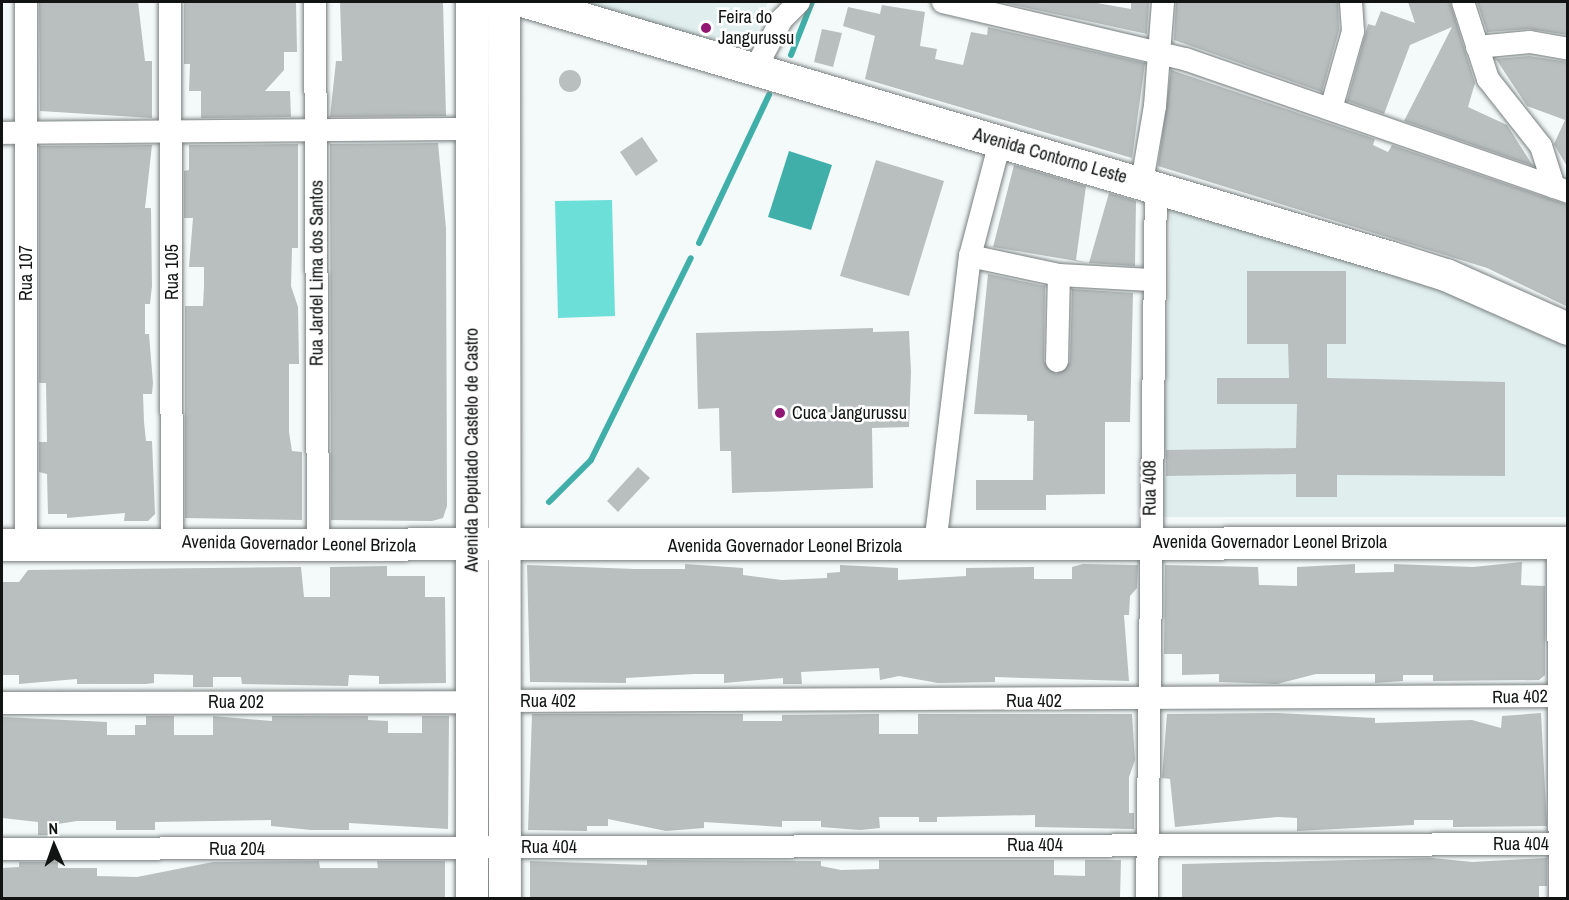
<!DOCTYPE html>
<style>
body{margin:0}
#map{position:relative;width:1569px;height:900px;overflow:hidden;background:#f4fafa;font-family:"Archivo Narrow",sans-serif}
div>[style]{position:absolute}
[style*='--x']{left:calc(var(--x)*1px);top:calc(var(--y)*1px);width:calc(var(--w)*1px);rotate:calc(var(--a)*1deg)}
.built>*{inset:0;background:#e0efee}
.green>*{inset:0;background:#6ddfd9}
.water>*{inset:0;background:#41afa9}
.stream>*{height:6px;margin:-3px;padding:0 3px;transform-origin:3px;border-radius:3px;background:#41afa9}
.building>*{inset:0;background:#b9bebe}
.round{border-radius:50%}
.roads{filter:drop-shadow(0 0 2px #787e7d) drop-shadow(0 0 2px #787e7d)}
.street>*{height:22px;margin:-11px;padding:0 11px;transform-origin:11px;border-radius:11px;background:#fff}
.secondary>*{height:32px;margin:-16px;padding:0 16px;transform-origin:16px;border-radius:16px;background:#fff}
.dots>*{width:16px;height:16px;translate:-50% -50%;box-sizing:border-box;border:3px solid #fff;border-radius:50%}
span{translate:-50% -50%;white-space:nowrap;text-align:center;line-height:1.15;-webkit-text-stroke:5px #fff;paint-order:stroke}
.poi-label{font-size:18px;color:#121414}
.left{translate:0 -50%;text-align:left}
.street-label{font-size:18px;color:#121414}
.frame{position:absolute;inset:0;border:3px solid #121414;pointer-events:none}
.north{position:absolute;left:24px;top:816px;width:60px;height:60px;-webkit-text-stroke:4px #fff;paint-order:stroke;rotate:358deg;font-size:16px;font-weight:700;line-height:24px;text-align:center;color:#121414}
.north::after{content:'';display:block;margin:auto;width:21px;height:27px;background:#121414;clip-path:polygon(50% 0,100% 100%,50% 72%,0 100%)}
</style>
<div id="map">
<div class="built">
<div style="clip-path:polygon(559px 2px,768px 2px,749px 54px)"></div>
<div style="clip-path:polygon(1171px 210px,1341px 256px,1546px 328px,1567px 343px,1567px 517px,1161px 517px)"></div>
</div>
<div class="green">
<div style="clip-path:polygon(612px 200px,615px 316px,558px 318px,555px 201px)"></div>
</div>
<div class="water">
<div style="clip-path:polygon(789px 151px,832px 165px,811px 230px,768px 217px)"></div>
</div>
<div class="stream">
<div style="--x:791;--y:55;--w:57;--a:-68.4"></div>
<div style="--x:699;--y:243;--w:164;--a:-64.7"></div>
<div style="--x:549;--y:502;--w:59;--a:-45"></div>
<div style="--x:591;--y:460;--w:225;--a:-63.7"></div>
</div>
<div class="building">
<div style="clip-path:polygon(39px 2px,138px 2px,145px 61px,152px 61px,152px 118px,40px 111px)"></div>
<div style="clip-path:polygon(184px 2px,296px 2px,297px 52px,284px 52px,284px 70px,265px 91px,290px 91px,291px 117px,201px 118px,201px 91px,189px 91px,190px 64px,184px 64px)"></div>
<div style="clip-path:polygon(340px 2px,443px 2px,446px 116px,330px 117px,336px 61px,342px 61px)"></div>
<div style="clip-path:polygon(1000px 2px,1091px 2px,1131px 9px,1131px 2px,1149px 2px,1147px 34px)"></div>
<div style="clip-path:polygon(1176px 2px,1338px 2px,1339px 30px,1322px 92px,1174px 40px)"></div>
<div style="clip-path:polygon(1408px 2px,1450px 2px,1475px 83px,1468px 107px,1507px 125px,1533px 166px,1404px 121px,1452px 27px,1410px 45px,1384px 114px,1347px 101px,1368px 24px,1375px 26px,1381px 11px,1415px 23px)"></div>
<div style="clip-path:polygon(1477px 2px,1568px 2px,1568px 35px,1529px 29px,1487px 32px)"></div>
<div style="clip-path:polygon(882px 5px,925px 12px,920px 46px,937px 49px,935px 59px,963px 65px,971px 32px,987px 35px,988px 27px,1145px 63px,1132px 158px,865px 79px,875px 36px,843px 26px,848px 7px,880px 14px)"></div>
<div style="clip-path:polygon(822px 29px,842px 33px,833px 67px,814px 62px)"></div>
<div style="clip-path:polygon(1529px 56px,1568px 62px,1568px 168px,1554px 144px,1565px 120px,1527px 106px,1496px 59px)"></div>
<div class="round" style="left:559px;top:70px;width:22px;height:22px"></div>
<div style="clip-path:polygon(1171px 70px,1375px 139px,1373px 145px,1388px 152px,1392px 145px,1568px 205px,1568px 307px,1487px 268px,1158px 166px)"></div>
<div style="clip-path:polygon(642px 137px,658px 161px,636px 176px,620px 152px)"></div>
<div style="clip-path:polygon(438px 143px,446px 228px,447px 506px,443px 518px,432px 521px,331px 520px,330px 144px)"></div>
<div style="clip-path:polygon(298px 144px,298px 248px,292px 248px,291px 286px,298px 307px,299px 364px,289px 364px,289px 432px,292px 451px,302px 452px,302px 520px,185px 518px,185px 306px,203px 306px,204px 286px,204px 267px,189px 267px,193px 218px,184px 218px,184px 171px,189px 170px,189px 145px)"></div>
<div style="clip-path:polygon(152px 145px,145px 208px,151px 208px,152px 286px,150px 304px,145px 304px,145px 334px,149px 334px,153px 383px,152px 394px,143px 394px,144px 422px,146px 441px,152px 441px,155px 514px,148px 521px,124px 521px,125px 513px,67px 518px,67px 514px,48px 514px,47px 474px,39px 472px,39px 442px,47px 442px,46px 383px,39px 383px,39px 146px)"></div>
<div style="clip-path:polygon(876px 160px,944px 181px,909px 296px,840px 276px)"></div>
<div style="clip-path:polygon(1014px 165px,1086px 186px,1076px 260px,1088px 263px,993px 247px)"></div>
<div style="clip-path:polygon(1109px 193px,1136px 201px,1135px 266px,1089px 263px)"></div>
<div style="clip-path:polygon(1247px 271px,1346px 271px,1346px 344px,1327px 344px,1327px 378px,1505px 382px,1505px 476px,1337px 475px,1337px 497px,1296px 497px,1296px 474px,1166px 476px,1166px 450px,1296px 448px,1297px 404px,1217px 404px,1217px 378px,1289px 378px,1288px 344px,1247px 344px)"></div>
<div style="clip-path:polygon(988px 274px,1045px 286px,1044px 361px,1056px 374px,1070px 362px,1072px 289px,1133px 293px,1130px 422px,1105px 422px,1105px 494px,1046px 495px,1046px 510px,976px 510px,976px 480px,1033px 480px,1034px 421px,1027px 421px,1027px 415px,974px 414px)"></div>
<div style="clip-path:polygon(873px 328px,873px 332px,909px 331px,911px 372px,909px 427px,872px 428px,873px 488px,732px 493px,731px 451px,720px 451px,719px 408px,698px 409px,696px 333px)"></div>
<div style="clip-path:polygon(638px 467px,650px 478px,618px 512px,607px 501px)"></div>
<div style="clip-path:polygon(1522px 562px,1521px 585px,1545px 586px,1545px 675px,1539px 680px,1433px 681px,1433px 675px,1403px 675px,1403px 681px,1375px 683px,1375px 674px,1316px 674px,1277px 684px,1219px 682px,1219px 674px,1182px 675px,1182px 654px,1164px 654px,1165px 565px,1258px 567px,1259px 585px,1297px 586px,1297px 567px,1355px 564px,1355px 573px,1394px 572px,1394px 564px,1473px 567px)"></div>
<div style="clip-path:polygon(685px 564px,743px 568px,743px 575px,782px 580px,827px 578px,827px 573px,840px 572px,840px 565px,898px 568px,898px 580px,966px 576px,966px 568px,1034px 567px,1034px 579px,1072px 579px,1072px 567px,1083px 564px,1138px 565px,1137px 588px,1130px 596px,1129px 615px,1124px 615px,1129px 681px,995px 677px,995px 682px,938px 683px,899px 676px,880px 680px,879px 668px,801px 672px,802px 684px,783px 684px,783px 678px,724px 683px,724px 674px,694px 674px,626px 678px,626px 683px,530px 682px,527px 565px,635px 569px,685px 569px)"></div>
<div style="clip-path:polygon(387px 566px,387px 576px,425px 576px,425px 597px,445px 597px,446px 683px,379px 684px,379px 676px,349px 675px,348px 686px,242px 684px,241px 677px,213px 677px,213px 687px,193px 687px,193px 675px,154px 674px,154px 683px,146px 684px,77px 684px,77px 679px,19px 684px,19px 675px,2px 675px,2px 582px,19px 582px,28px 570px,301px 567px,304px 597px,330px 597px,330px 567px)"></div>
<div style="clip-path:polygon(1277px 713px,1375px 718px,1375px 723px,1472px 720px,1501px 728px,1502px 716px,1541px 713px,1547px 826px,1453px 827px,1453px 820px,1414px 820px,1414px 825px,1297px 831px,1297px 818px,1278px 817px,1175px 827px,1170px 779px,1162px 778px,1167px 714px)"></div>
<div style="clip-path:polygon(532px 714px,743px 714px,743px 721px,782px 721px,782px 715px,879px 714px,879px 734px,918px 734px,918px 714px,1132px 714px,1135px 760px,1129px 777px,1129px 813px,1134px 813px,1134px 829px,1035px 827px,1035px 815px,937px 817px,937px 822px,919px 822px,919px 817px,879px 817px,880px 828px,860px 830px,821px 827px,821px 821px,782px 821px,782px 827px,704px 822px,704px 828px,666px 831px,608px 819px,608px 826px,587px 826px,587px 831px,528px 830px)"></div>
<div style="clip-path:polygon(2px 717px,107px 722px,107px 735px,135px 735px,135px 725px,146px 725px,146px 716px,174px 716px,174px 735px,213px 735px,213px 716px,272px 721px,272px 716px,368px 716px,368px 720px,388px 721px,388px 733px,422px 733px,422px 716px,449px 716px,448px 829px,349px 823px,349px 830px,311px 830px,271px 826px,271px 820px,155px 822px,155px 830px,116px 830px,116px 821px,77px 821px,58px 824px,58px 835px,38px 835px,38px 822px,2px 818px)"></div>
<div style="clip-path:polygon(1433px 858px,1472px 862px,1547px 858px,1547px 886px,1539px 886px,1539px 898px,1182px 898px,1182px 864px)"></div>
<div style="clip-path:polygon(647px 860px,821px 861px,821px 866px,841px 870px,879px 869px,879px 860px,1054px 860px,1054px 875px,1085px 876px,1085px 860px,1121px 860px,1120px 898px,530px 898px,530px 861px,647px 865px)"></div>
<div style="clip-path:polygon(319px 861px,320px 868px,378px 868px,377px 861px,445px 861px,445px 898px,2px 898px,2px 868px,19px 867px,19px 862px,58px 862px,58px 868px,97px 868px,97px 876px,137px 877px,213px 862px)"></div>
</div>
<div class="roads">
<div class="street">
<div style="--x:26;--y:2;--w:542;--a:90"></div>
<div style="--x:170;--y:2;--w:541;--a:89.79"></div>
<div style="--x:315;--y:2;--w:542;--a:89.68"></div>
<div style="--x:943;--y:2;--w:249;--a:13.3"></div>
<div style="--x:1185;--y:59;--w:405;--a:19.1"></div>
<div style="--x:1463;--y:2;--w:81;--a:72"></div>
<div style="--x:1488;--y:79;--w:85;--a:51.7"></div>
<div style="--x:1541;--y:146;--w:43;--a:72.4"></div>
<div style="--x:1477;--y:47;--w:53;--a:-5.4"></div>
<div style="--x:1530;--y:42;--w:39;--a:10"></div>
<div style="--x:755;--y:69;--w:57;--a:-61.6"></div>
<div style="--x:782;--y:19;--w:24;--a:-45"></div>
<div style="--x:1331;--y:109;--w:81;--a:-74.2"></div>
<div style="--x:1353;--y:31;--w:29;--a:-94"></div>
<div style="--x:2;--y:133;--w:469;--a:-0.5"></div>
<div style="--x:1000;--y:142;--w:118;--a:104.7"></div>
<div style="--x:970;--y:256;--w:91;--a:12.1"></div>
<div style="--x:1059;--y:275;--w:92;--a:3.1"></div>
<div style="--x:1142;--y:182;--w:77;--a:-80.3"></div>
<div style="--x:1155;--y:106;--w:104;--a:-85.6"></div>
<div style="--x:1057;--y:361;--w:86;--a:-88.7"></div>
<div style="--x:935;--y:545;--w:291;--a:-83.1"></div>
<div style="--x:503;--y:701;--w:1061;--a:-0.27"></div>
<div style="--x:2;--y:703;--w:469;--a:-0.1"></div>
<div style="--x:2;--y:849;--w:1563;--a:-0.18"></div>
<div style="--x:1147;--y:898;--w:712;--a:-89.28"></div>
</div>
<div class="secondary">
<div style="--x:472;--y:2;--w:896;--a:90"></div>
<div style="--x:504;--y:2;--w:896;--a:89.94"></div>
<div style="--x:526;--y:2;--w:903;--a:16.47"></div>
<div style="--x:1392;--y:258;--w:57;--a:17.5"></div>
<div style="--x:1446;--y:275;--w:133;--a:23.9"></div>
<div style="--x:1563;--y:543;--w:355;--a:89.7"></div>
<div style="--x:2;--y:545;--w:1566;--a:-0.07"></div>
</div>
</div>
<div class="dots">
<div style="left:706px;top:28px;background:#911673"></div>
<div style="left:780px;top:413px;background:#911673"></div>
</div>
<div class="poi-label">
<span class="left" style="left:718px;top:28px">Feira do<br>Jangurussu</span>
<span class="left" style="left:792px;top:413px">Cuca Jangurussu</span>
</div>
<div class="street-label">
<span style="left:1050px;top:156px;rotate:16deg">Avenida Contorno Leste</span>
<span style="left:172px;top:272px;rotate:-90deg">Rua 105</span>
<span style="left:26px;top:273px;rotate:-90deg">Rua 107</span>
<span style="left:317px;top:273px;rotate:-90deg">Rua Jardel Lima dos Santos</span>
<span style="left:472px;top:450px;rotate:-90deg">Avenida Deputado Castelo de Castro</span>
<span style="left:1150px;top:488px;rotate:-90deg">Rua 408</span>
<span style="left:1270px;top:542px">Avenida Governador Leonel Brizola</span>
<span style="left:299px;top:544px;rotate:1deg">Avenida Governador Leonel Brizola</span>
<span style="left:785px;top:546px">Avenida Governador Leonel Brizola</span>
<span style="left:1520px;top:697px;rotate:-1deg">Rua 402</span>
<span style="left:548px;top:701px">Rua 402</span>
<span style="left:1034px;top:701px">Rua 402</span>
<span style="left:236px;top:702px">Rua 202</span>
<span style="left:1521px;top:844px">Rua 404</span>
<span style="left:1035px;top:845px">Rua 404</span>
<span style="left:549px;top:847px">Rua 404</span>
<span style="left:237px;top:849px">Rua 204</span>
</div>
<div class="frame"></div>
<div class="north">N</div>
</div>
